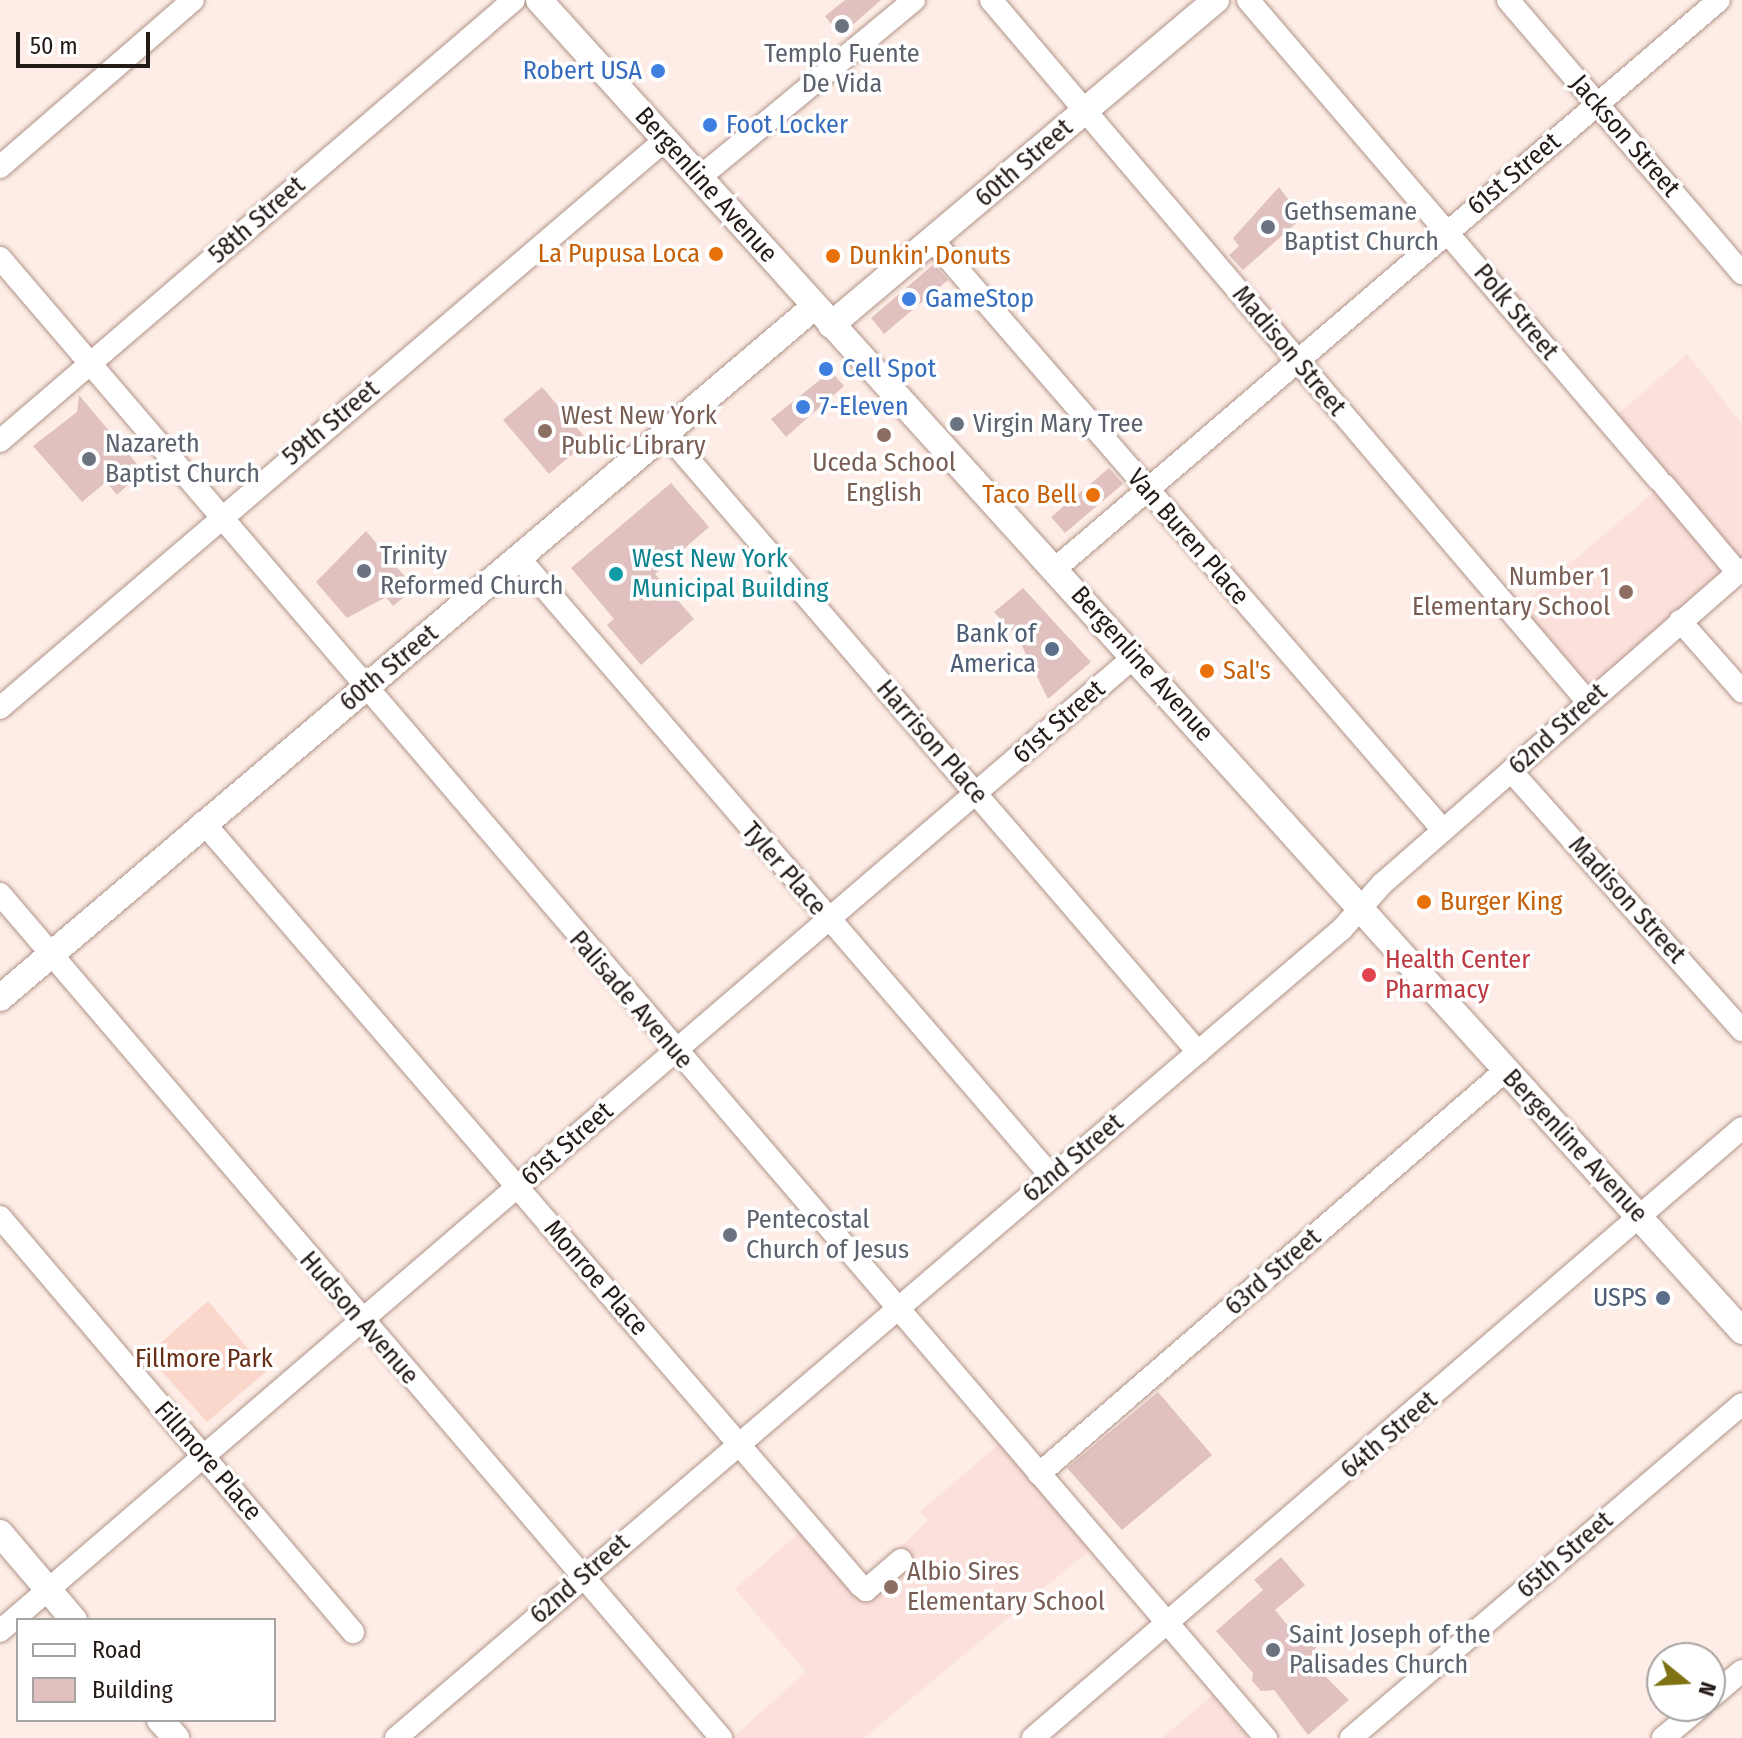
<!DOCTYPE html>
<style>
body{margin:0}
#map{position:relative;width:1742px;height:1738px;overflow:hidden;background:#feede6;font-family:"Fira Sans Condensed",sans-serif}
div>[style]{position:absolute}
[style*='--x']{left:calc(var(--x)*1px);top:calc(var(--y)*1px);width:calc(var(--w)*1px);rotate:calc(var(--a)*1deg)}
.education>*{inset:0;background:#fbe0db}
.green>*{inset:0;background:#fad7ca}
.building>*{inset:0;background:#e0c1c0}
.roads{filter:drop-shadow(0 0 2px #af948a) drop-shadow(0 0 2px #af948a)}
.minor>*{height:22px;margin:-11px;padding:0 11px;transform-origin:11px;border-radius:11px;background:#fff}
.tertiary>*{height:26px;margin:-13px;padding:0 13px;transform-origin:13px;border-radius:13px;background:#fff}
.dots>*{width:22px;height:22px;translate:-50% -50%;box-sizing:border-box;border:4px solid #fff;border-radius:50%}
span{translate:-50% -50%;white-space:nowrap;text-align:center;line-height:1.15;-webkit-text-stroke:7px #fff;paint-order:stroke}
.worship-label{font-size:26px;color:#5b616d}
.left{translate:0 -50%;text-align:left}
.shop-label{font-size:26px;color:#366cbe}
.right{translate:-100% -50%;text-align:right}
.street-label{font-size:26px;color:#241a16}
.food-label{font-size:26px;color:#c56008}
.education-label{font-size:26px;color:#785e54}
.culture-label{font-size:26px;color:#0d838f}
.service-label{font-size:26px;color:#4e5e75}
.health-label{font-size:26px;color:#be3a42}
.park-label{font-size:26px;color:#683018}
.legend{position:absolute;left:16px;top:1618px;width:260px;height:104px;box-sizing:border-box;background:#fff;border:2px solid #a7a3a2;margin:0;padding:10px 14px;list-style:none;font-size:24px;color:#241a16}
.legend li{display:flex;align-items:center;gap:16px;height:40px}
.legend b{width:40px;border:2px solid #a7a3a2}
.north{position:absolute;left:1646px;top:1642px;width:80px;height:80px;box-sizing:border-box;background:#fff;border:2px solid #a7a3a2;border-radius:50%;rotate:108deg;font-size:22px;font-weight:700;line-height:32px;text-align:center;color:#241a16}
.north::after{content:'';display:block;margin:auto;width:28px;height:36px;background:#7e7214;clip-path:polygon(50% 0,100% 100%,50% 72%,0 100%)}
.scale{position:absolute;left:16px;top:32px;width:134px;height:36px;box-sizing:border-box;border:4px solid #241a16;border-top:0;padding-left:10px;font-size:24px;line-height:28px;white-space:nowrap;color:#241a16;-webkit-text-stroke:6px #fff;paint-order:stroke}
</style>
<div id="map">
<div class="education">
<div style="clip-path:polygon(1687px 354px,1742px 424px,1742px 566px,1610px 421px)"></div>
<div style="clip-path:polygon(1660px 487px,1735px 572px,1590px 700px,1514px 611px)"></div>
<div style="clip-path:polygon(1005px 1439px,1091px 1549px,864px 1738px,732px 1738px,806px 1672px,735px 1589px,808px 1525px,860px 1585px,928px 1521px,920px 1512px)"></div>
<div style="clip-path:polygon(1213px 1695px,1248px 1738px,1162px 1738px)"></div>
</div>
<div class="green">
<div style="clip-path:polygon(208px 1301px,267px 1371px,207px 1422px,147px 1355px)"></div>
</div>
<div class="building">
<div style="clip-path:polygon(845px 0,881px 0,840px 36px,825px 16px)"></div>
<div style="clip-path:polygon(1279px 187px,1302px 218px,1243px 270px,1229px 255px,1239px 246px,1233px 238px)"></div>
<div style="clip-path:polygon(934px 264px,948px 280px,884px 334px,871px 318px)"></div>
<div style="clip-path:polygon(831px 371px,844px 386px,786px 437px,771px 419px)"></div>
<div style="clip-path:polygon(542px 387px,588px 441px,549px 474px,503px 420px)"></div>
<div style="clip-path:polygon(79px 395px,143px 471px,117px 495px,106px 482px,82px 502px,33px 446px,77px 412px)"></div>
<div style="clip-path:polygon(1109px 468px,1123px 484px,1065px 533px,1051px 517px)"></div>
<div style="clip-path:polygon(671px 483px,709px 527px,655px 574px,694px 619px,641px 665px,607px 625px,614px 619px,571px 568px)"></div>
<div style="clip-path:polygon(366px 531px,407px 579px,396px 588px,404px 597px,393px 606px,386px 597px,347px 618px,316px 582px)"></div>
<div style="clip-path:polygon(1023px 588px,1091px 662px,1048px 699px,1017px 636px,994px 612px)"></div>
<div style="clip-path:polygon(1158px 1392px,1212px 1455px,1122px 1530px,1067px 1468px)"></div>
<div style="clip-path:polygon(1281px 1557px,1305px 1585px,1275px 1610px,1299px 1639px,1307px 1633px,1317px 1646px,1309px 1660px,1349px 1700px,1308px 1735px,1274px 1690px,1261px 1691px,1252px 1681px,1253px 1673px,1216px 1631px,1263px 1590px,1254px 1580px)"></div>
</div>
<div class="roads">
<div class="minor">
<div style="--x:991;--y:0;--w:922;--a:49.62"></div>
<div style="--x:1248;--y:0;--w:631;--a:49.44"></div>
<div style="--x:1508;--y:0;--w:360;--a:49.4"></div>
<div style="--x:0;--y:167;--w:255;--a:-40.9"></div>
<div style="--x:699;--y:178;--w:279;--a:-39.6"></div>
<div style="--x:934;--y:242;--w:778;--a:49.12"></div>
<div style="--x:0;--y:258;--w:1948;--a:49.46"></div>
<div style="--x:665;--y:432;--w:818;--a:49.32"></div>
<div style="--x:0;--y:441;--w:677;--a:-40.63"></div>
<div style="--x:1664;--y:485;--w:115;--a:49.9"></div>
<div style="--x:519;--y:558;--w:817;--a:49.27"></div>
<div style="--x:1055;--y:569;--w:874;--a:-40.59"></div>
<div style="--x:1680;--y:621;--w:94;--a:48.5"></div>
<div style="--x:0;--y:708;--w:875;--a:-40.5"></div>
<div style="--x:1511;--y:771;--w:347;--a:48.3"></div>
<div style="--x:203;--y:822;--w:1007;--a:49.27"></div>
<div style="--x:860;--y:1585;--w:8;--a:40"></div>
<div style="--x:866;--y:1590;--w:46;--a:-40.6"></div>
<div style="--x:0;--y:894;--w:1110;--a:49.49"></div>
<div style="--x:0;--y:1217;--w:545;--a:49.62"></div>
<div style="--x:1039;--y:1474;--w:617;--a:-40.86"></div>
<div style="--x:0;--y:1631;--w:1495;--a:-40.66"></div>
<div style="--x:1710;--y:1698;--w:42;--a:-40.2"></div>
<div style="--x:396;--y:1738;--w:1245;--a:-40.54"></div>
<div style="--x:1342;--y:929;--w:60;--a:-48.4"></div>
<div style="--x:1382;--y:884;--w:478;--a:-41.2"></div>
<div style="--x:1033;--y:1738;--w:935;--a:-40.71"></div>
<div style="--x:1351;--y:1738;--w:514;--a:-40.5"></div>
<div style="--x:1663;--y:1738;--w:50;--a:-40.1"></div>
</div>
<div class="tertiary">
<div style="--x:539;--y:0;--w:1794;--a:47.89"></div>
<div style="--x:831;--y:325;--w:504;--a:-40.17"></div>
<div style="--x:0;--y:998;--w:1069;--a:-40.33"></div>
<div style="--x:0;--y:1533;--w:114;--a:49.6"></div>
<div style="--x:160;--y:1720;--w:24;--a:48"></div>
</div>
</div>
<div class="dots">
<div style="left:842px;top:26px;background:#6b7280"></div>
<div style="left:658px;top:71px;background:#3f7fe0"></div>
<div style="left:710px;top:125px;background:#3f7fe0"></div>
<div style="left:1268px;top:227px;background:#6b7280"></div>
<div style="left:716px;top:254px;background:#e8710a"></div>
<div style="left:833px;top:256px;background:#e8710a"></div>
<div style="left:909px;top:299px;background:#3f7fe0"></div>
<div style="left:826px;top:369px;background:#3f7fe0"></div>
<div style="left:803px;top:407px;background:#3f7fe0"></div>
<div style="left:957px;top:424px;background:#6b7280"></div>
<div style="left:545px;top:431px;background:#8d6e63"></div>
<div style="left:884px;top:435px;background:#8d6e63"></div>
<div style="left:89px;top:459px;background:#6b7280"></div>
<div style="left:1093px;top:495px;background:#e8710a"></div>
<div style="left:364px;top:571px;background:#6b7280"></div>
<div style="left:616px;top:574px;background:#0f9aa8"></div>
<div style="left:1626px;top:592px;background:#8d6e63"></div>
<div style="left:1052px;top:649px;background:#5c6f8a"></div>
<div style="left:1207px;top:671px;background:#e8710a"></div>
<div style="left:1424px;top:902px;background:#e8710a"></div>
<div style="left:1369px;top:975px;background:#e0444e"></div>
<div style="left:730px;top:1235px;background:#6b7280"></div>
<div style="left:1663px;top:1298px;background:#5c6f8a"></div>
<div style="left:891px;top:1587px;background:#8d6e63"></div>
<div style="left:1273px;top:1650px;background:#6b7280"></div>
</div>
<div class="worship-label">
<span style="left:842px;top:69px">Templo Fuente<br>De Vida</span>
<span class="left" style="left:1284px;top:227px">Gethsemane<br>Baptist Church</span>
<span class="left" style="left:973px;top:424px">Virgin Mary Tree</span>
<span class="left" style="left:105px;top:459px">Nazareth<br>Baptist Church</span>
<span class="left" style="left:380px;top:571px">Trinity<br>Reformed Church</span>
<span class="left" style="left:746px;top:1235px">Pentecostal<br>Church of Jesus</span>
<span class="left" style="left:1289px;top:1650px">Saint Joseph of the<br>Palisades Church</span>
</div>
<div class="shop-label">
<span class="right" style="left:642px;top:71px">Robert USA</span>
<span class="left" style="left:726px;top:125px">Foot Locker</span>
<span class="left" style="left:925px;top:299px">GameStop</span>
<span class="left" style="left:842px;top:369px">Cell Spot</span>
<span class="left" style="left:819px;top:407px">7-Eleven</span>
</div>
<div class="street-label">
<span style="left:1625px;top:136px;rotate:49deg">Jackson Street</span>
<span style="left:1024px;top:163px;rotate:-41deg">60th Street</span>
<span style="left:1514px;top:174px;rotate:-40deg">61st Street</span>
<span style="left:706px;top:185px;rotate:48deg">Bergenline Avenue</span>
<span style="left:257px;top:220px;rotate:-41deg">58th Street</span>
<span style="left:1516px;top:312px;rotate:50deg">Polk Street</span>
<span style="left:1289px;top:351px;rotate:50deg">Madison Street</span>
<span style="left:331px;top:423px;rotate:-40deg">59th Street</span>
<span style="left:1188px;top:537px;rotate:49deg">Van Buren Place</span>
<span style="left:1142px;top:664px;rotate:48deg">Bergenline Avenue</span>
<span style="left:389px;top:668px;rotate:-40deg">60th Street</span>
<span style="left:1059px;top:722px;rotate:-41deg">61st Street</span>
<span style="left:1558px;top:729px;rotate:-42deg">62nd Street</span>
<span style="left:932px;top:742px;rotate:49deg">Harrison Place</span>
<span style="left:784px;top:869px;rotate:49deg">Tyler Place</span>
<span style="left:1627px;top:900px;rotate:48deg">Madison Street</span>
<span style="left:631px;top:1000px;rotate:49deg">Palisade Avenue</span>
<span style="left:567px;top:1144px;rotate:-41deg">61st Street</span>
<span style="left:1575px;top:1146px;rotate:47deg">Bergenline Avenue</span>
<span style="left:1073px;top:1158px;rotate:-40deg">62nd Street</span>
<span style="left:1273px;top:1272px;rotate:-41deg">63rd Street</span>
<span style="left:596px;top:1278px;rotate:49deg">Monroe Place</span>
<span style="left:359px;top:1318px;rotate:49deg">Hudson Avenue</span>
<span style="left:1389px;top:1435px;rotate:-41deg">64th Street</span>
<span style="left:208px;top:1461px;rotate:49deg">Fillmore Place</span>
<span style="left:1565px;top:1555px;rotate:-41deg">65th Street</span>
<span style="left:580px;top:1579px;rotate:-41deg">62nd Street</span>
</div>
<div class="food-label">
<span class="right" style="left:700px;top:254px">La Pupusa Loca</span>
<span class="left" style="left:849px;top:256px">Dunkin' Donuts</span>
<span class="right" style="left:1077px;top:495px">Taco Bell</span>
<span class="left" style="left:1223px;top:671px">Sal's</span>
<span class="left" style="left:1440px;top:902px">Burger King</span>
</div>
<div class="education-label">
<span class="left" style="left:561px;top:431px">West New York<br>Public Library</span>
<span style="left:884px;top:478px">Uceda School<br>English</span>
<span class="right" style="left:1610px;top:592px">Number 1<br>Elementary School</span>
<span class="left" style="left:907px;top:1587px">Albio Sires<br>Elementary School</span>
</div>
<div class="culture-label">
<span class="left" style="left:632px;top:574px">West New York<br>Municipal Building</span>
</div>
<div class="service-label">
<span class="right" style="left:1036px;top:649px">Bank of<br>America</span>
<span class="right" style="left:1647px;top:1298px">USPS</span>
</div>
<div class="health-label">
<span class="left" style="left:1385px;top:975px">Health Center<br>Pharmacy</span>
</div>
<div class="park-label">
<span style="left:204px;top:1359px">Fillmore Park</span>
</div>
<ul class="legend">
<li><b style="height:10px;background:#fff"></b>Road</li>
<li><b style="height:22px;background:#e0c1c0"></b>Building</li>
</ul>
<div class="north">N</div>
<div class="scale">50 m</div>
</div>
